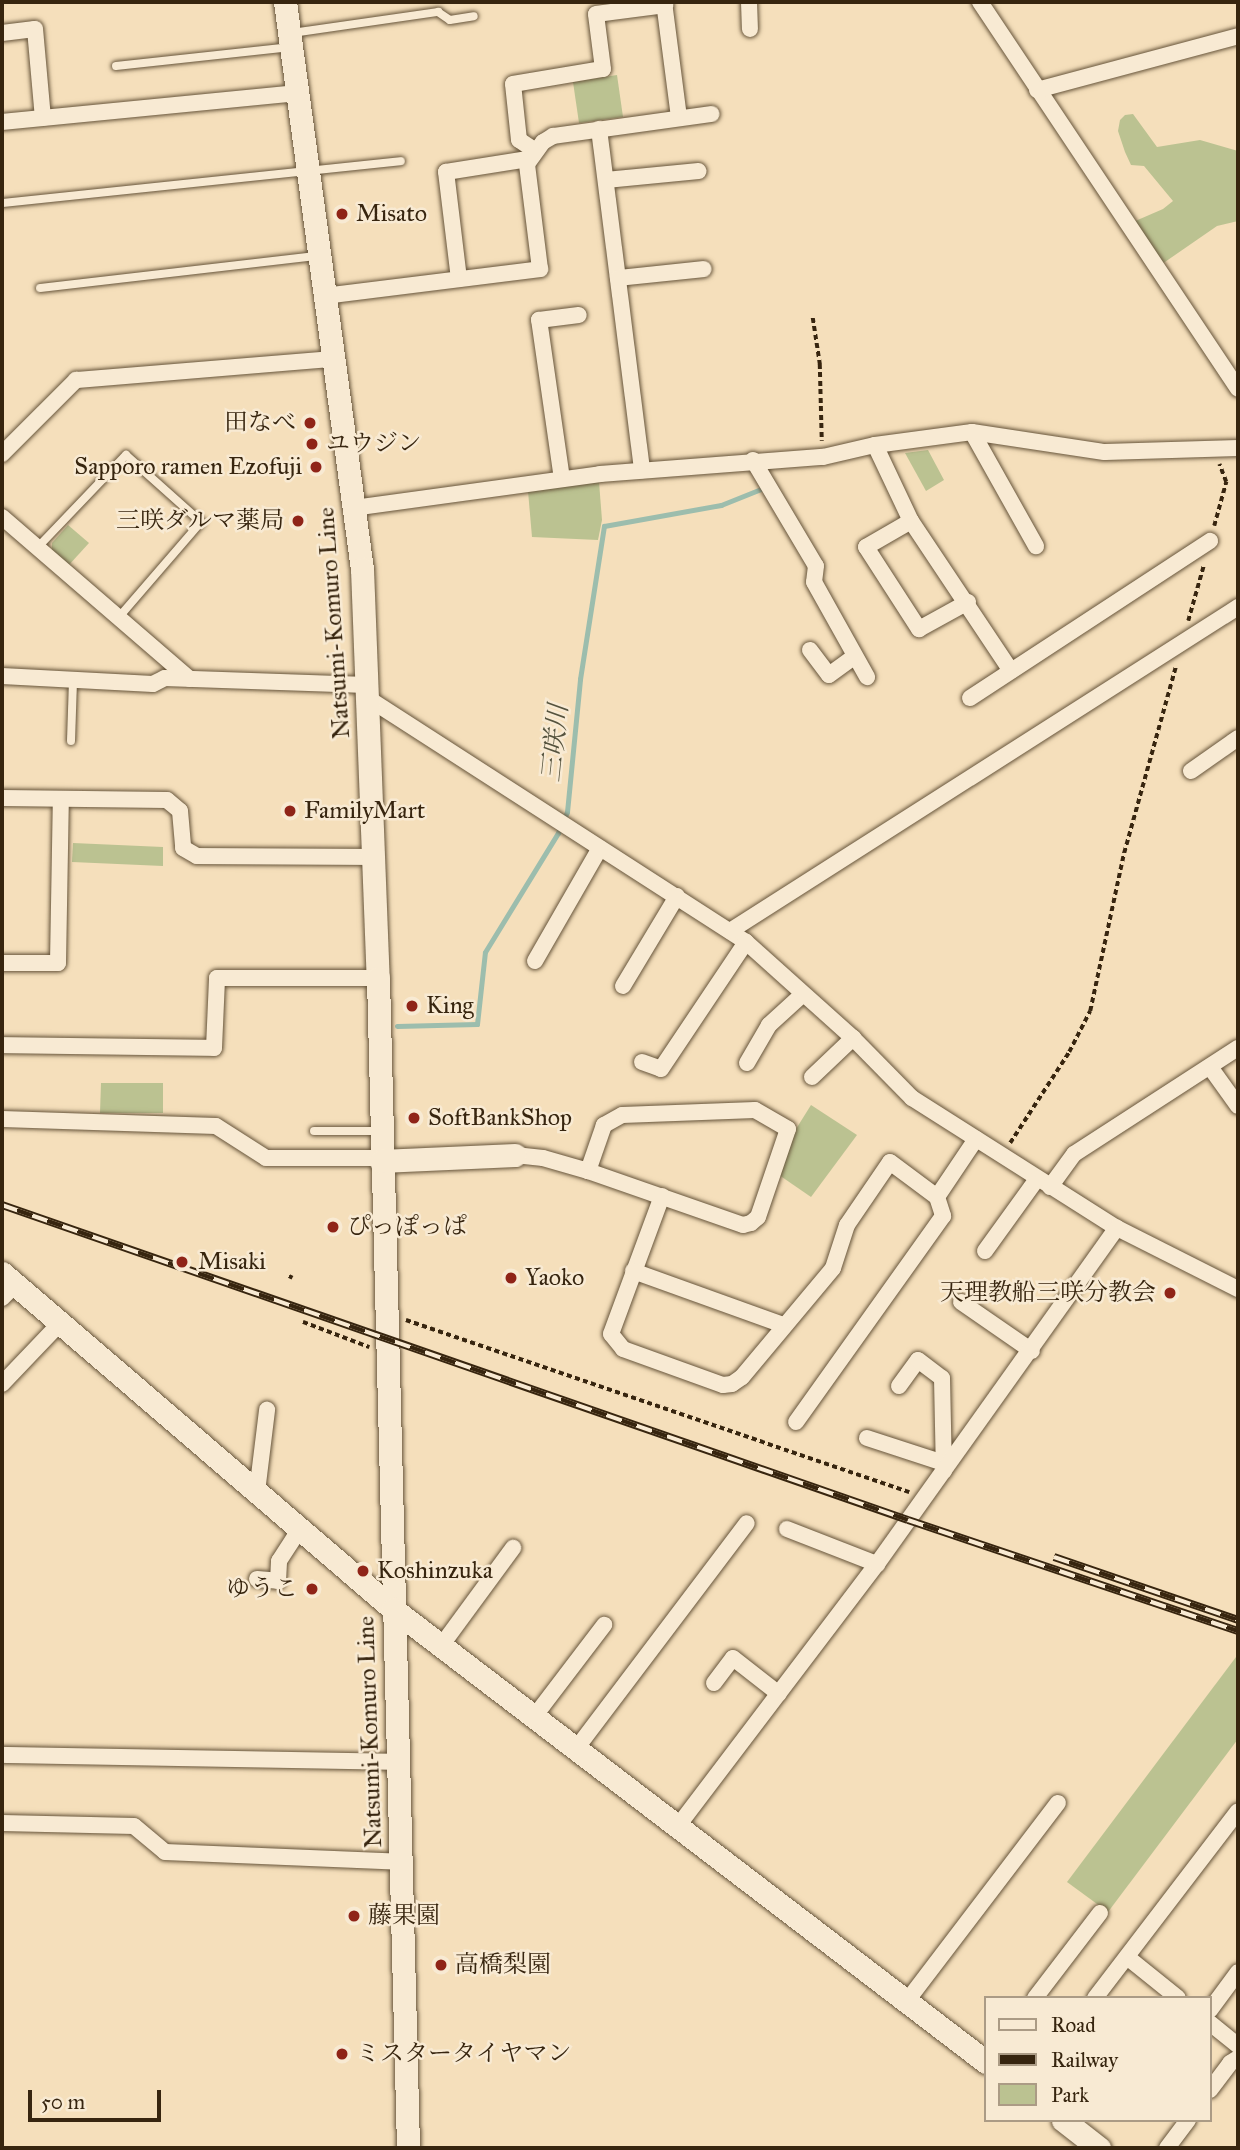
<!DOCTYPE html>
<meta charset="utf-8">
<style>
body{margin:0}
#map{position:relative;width:1240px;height:2150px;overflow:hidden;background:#f5dfbb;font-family:"IM FELL Great Primer","Noto Serif JP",serif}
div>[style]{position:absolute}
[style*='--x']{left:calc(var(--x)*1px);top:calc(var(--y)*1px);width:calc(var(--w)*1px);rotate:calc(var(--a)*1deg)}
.green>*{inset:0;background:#bbc291}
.stream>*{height:5px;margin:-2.5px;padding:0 2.5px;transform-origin:2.5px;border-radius:2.5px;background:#9cbdad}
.path>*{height:3.5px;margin-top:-1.75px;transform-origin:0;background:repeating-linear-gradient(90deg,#37250f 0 5px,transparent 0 8.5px)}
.roads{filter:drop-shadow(0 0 2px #66543a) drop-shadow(0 0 2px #66543a)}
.lane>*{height:8px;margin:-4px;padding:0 4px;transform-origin:4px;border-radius:4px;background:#f8ead3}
.street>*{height:16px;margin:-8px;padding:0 8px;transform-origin:8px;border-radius:8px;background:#f8ead3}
.secondary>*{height:23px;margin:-11.5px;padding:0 11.5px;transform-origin:11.5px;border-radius:11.5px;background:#f8ead3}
.rail>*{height:8px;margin-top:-4px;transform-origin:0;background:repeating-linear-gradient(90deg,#f8ead3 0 16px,#37250f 0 32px);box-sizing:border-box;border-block:2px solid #37250f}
.dots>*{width:19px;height:19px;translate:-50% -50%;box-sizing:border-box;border:4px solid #f8ead3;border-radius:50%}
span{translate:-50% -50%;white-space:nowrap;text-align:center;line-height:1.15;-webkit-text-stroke:5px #f8ead3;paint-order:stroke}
.poi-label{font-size:24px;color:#37250f}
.left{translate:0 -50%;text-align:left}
.right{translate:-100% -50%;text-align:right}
.street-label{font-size:24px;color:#37250f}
.water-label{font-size:26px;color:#55533e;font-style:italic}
.frame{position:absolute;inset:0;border:4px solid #37250f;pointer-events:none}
.legend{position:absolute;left:984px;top:1996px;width:228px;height:126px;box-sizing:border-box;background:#f8ead3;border:2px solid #ab9b85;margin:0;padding:9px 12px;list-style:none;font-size:21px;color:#37250f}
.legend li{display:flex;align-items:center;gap:14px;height:35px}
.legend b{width:35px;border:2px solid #ab9b85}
.scale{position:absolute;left:28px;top:2090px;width:133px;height:32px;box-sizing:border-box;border:4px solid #37250f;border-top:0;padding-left:9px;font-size:21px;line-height:24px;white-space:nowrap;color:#37250f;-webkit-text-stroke:5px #f8ead3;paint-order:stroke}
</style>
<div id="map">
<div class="green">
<div style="clip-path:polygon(617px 75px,623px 117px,579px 123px,573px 82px)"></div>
<div style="clip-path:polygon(1133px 114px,1157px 147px,1200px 140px,1238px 151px,1238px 221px,1217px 226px,1162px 264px,1133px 222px,1163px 209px,1173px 201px,1144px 166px,1131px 165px,1125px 152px,1118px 131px,1120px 120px,1125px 115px)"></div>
<div style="clip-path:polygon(928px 450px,944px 480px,926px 491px,905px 453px)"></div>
<div style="clip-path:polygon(599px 482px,602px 520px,598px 540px,532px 537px,528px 491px)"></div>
<div style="clip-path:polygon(68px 525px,89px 543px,68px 566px,52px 552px,52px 543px)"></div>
<div style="clip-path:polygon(73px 843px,163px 847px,163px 866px,72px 862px)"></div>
<div style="clip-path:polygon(101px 1083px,163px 1083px,163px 1113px,100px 1113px)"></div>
<div style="clip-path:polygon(811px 1105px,857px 1135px,811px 1197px,779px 1175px,796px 1129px)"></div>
<div style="clip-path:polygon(1236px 1657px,1238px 1739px,1108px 1912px,1067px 1882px)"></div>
</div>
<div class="stream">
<div style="--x:397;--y:1026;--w:80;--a:-1.4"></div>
<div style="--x:477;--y:1024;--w:72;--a:-83.7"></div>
<div style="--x:485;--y:952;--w:140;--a:-58.5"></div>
<div style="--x:558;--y:833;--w:23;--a:-67"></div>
<div style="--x:567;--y:812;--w:134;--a:-84.4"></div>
<div style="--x:580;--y:679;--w:155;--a:-81.1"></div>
<div style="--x:604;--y:526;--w:119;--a:-10.2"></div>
<div style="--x:721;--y:505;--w:43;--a:-21.8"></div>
</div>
<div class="path">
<div style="--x:813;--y:318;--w:47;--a:81.3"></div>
<div style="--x:820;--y:364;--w:77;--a:88.5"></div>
<div style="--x:1214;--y:526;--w:46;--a:-74.7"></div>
<div style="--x:1226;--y:482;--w:19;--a:-111"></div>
<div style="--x:1188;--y:621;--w:59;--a:-74.3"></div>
<div style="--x:1010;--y:1143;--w:108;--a:-57"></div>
<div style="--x:1069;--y:1052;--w:46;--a:-62.9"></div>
<div style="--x:1090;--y:1011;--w:162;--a:-77.9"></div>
<div style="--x:1124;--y:853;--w:195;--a:-74.5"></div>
<div style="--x:289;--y:1276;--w:4;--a:27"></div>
<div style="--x:406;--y:1320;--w:532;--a:18.88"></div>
<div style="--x:303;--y:1322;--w:71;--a:20.7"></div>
</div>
<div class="roads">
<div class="lane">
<div style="--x:292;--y:33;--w:148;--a:-8.2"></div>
<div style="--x:438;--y:12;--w:14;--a:34"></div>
<div style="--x:450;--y:20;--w:24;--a:-9"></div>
<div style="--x:116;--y:66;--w:176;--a:-6.2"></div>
<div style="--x:2;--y:203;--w:401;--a:-6"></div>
<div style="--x:40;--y:288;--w:278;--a:-6.6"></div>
<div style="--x:37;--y:548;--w:129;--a:-46.3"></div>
<div style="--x:126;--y:455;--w:101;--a:41.8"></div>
<div style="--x:201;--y:522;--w:127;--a:130.8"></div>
<div style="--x:71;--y:741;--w:61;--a:-88.1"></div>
<div style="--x:314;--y:1131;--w:67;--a:0"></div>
</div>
<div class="street">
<div style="--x:664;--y:2;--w:116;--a:82.6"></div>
<div style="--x:749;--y:2;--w:27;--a:88"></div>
<div style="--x:980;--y:2;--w:465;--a:56.3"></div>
<div style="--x:2;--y:33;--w:33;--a:-7"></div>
<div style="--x:35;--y:29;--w:89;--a:84.9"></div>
<div style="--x:1037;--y:90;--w:208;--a:-15"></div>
<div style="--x:2;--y:122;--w:297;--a:-5.6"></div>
<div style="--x:599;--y:129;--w:344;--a:82.8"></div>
<div style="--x:534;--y:150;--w:18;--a:-146"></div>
<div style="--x:519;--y:140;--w:56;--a:-96.1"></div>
<div style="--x:513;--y:84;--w:91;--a:-9.5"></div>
<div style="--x:603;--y:69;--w:55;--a:-97.3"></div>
<div style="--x:596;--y:14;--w:70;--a:-7.4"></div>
<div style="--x:606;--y:180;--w:93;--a:-5.5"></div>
<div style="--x:618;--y:278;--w:86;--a:-6"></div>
<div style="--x:459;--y:279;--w:108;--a:-96.9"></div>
<div style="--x:446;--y:172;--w:83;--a:-9"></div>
<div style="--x:324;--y:296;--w:218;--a:-7.1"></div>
<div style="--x:540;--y:269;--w:106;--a:-97.1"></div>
<div style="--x:527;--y:164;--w:27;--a:-54"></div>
<div style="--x:543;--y:142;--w:12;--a:-31"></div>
<div style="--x:553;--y:136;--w:160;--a:-7.9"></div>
<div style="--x:972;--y:432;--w:131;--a:60.7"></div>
<div style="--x:875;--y:445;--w:84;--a:64.7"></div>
<div style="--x:911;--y:521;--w:180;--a:56.3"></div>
<div style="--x:2;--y:454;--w:105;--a:-45"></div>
<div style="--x:76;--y:380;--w:259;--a:-4.7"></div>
<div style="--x:753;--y:460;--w:123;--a:59.3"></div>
<div style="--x:816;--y:566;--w:16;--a:97"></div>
<div style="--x:814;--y:582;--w:109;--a:60.8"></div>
<div style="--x:562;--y:479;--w:161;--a:-98.2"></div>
<div style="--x:539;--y:320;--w:40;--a:-7.1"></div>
<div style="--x:353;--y:508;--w:249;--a:-7.8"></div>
<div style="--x:600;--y:474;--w:224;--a:-4.4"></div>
<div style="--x:823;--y:457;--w:53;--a:-13"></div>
<div style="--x:875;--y:445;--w:98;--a:-7.6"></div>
<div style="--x:972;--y:432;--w:134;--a:8.6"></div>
<div style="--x:1105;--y:452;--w:133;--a:-1.7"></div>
<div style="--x:2;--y:517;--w:248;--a:40.8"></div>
<div style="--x:911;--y:521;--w:52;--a:150"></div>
<div style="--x:866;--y:547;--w:98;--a:57.1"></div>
<div style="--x:919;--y:629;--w:56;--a:-28.9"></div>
<div style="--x:810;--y:650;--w:31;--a:53"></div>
<div style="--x:829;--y:675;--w:31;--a:-36"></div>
<div style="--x:2;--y:676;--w:151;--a:3"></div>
<div style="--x:153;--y:684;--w:13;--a:-27"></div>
<div style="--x:165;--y:678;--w:201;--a:2"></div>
<div style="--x:366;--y:697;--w:452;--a:32.8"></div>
<div style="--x:746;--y:942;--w:144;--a:41.9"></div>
<div style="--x:853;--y:1038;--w:84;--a:45.5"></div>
<div style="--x:912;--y:1098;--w:243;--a:32.4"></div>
<div style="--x:1117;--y:1228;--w:136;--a:26.8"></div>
<div style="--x:970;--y:698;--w:287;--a:-33.2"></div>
<div style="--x:1191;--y:771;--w:57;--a:-35.1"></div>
<div style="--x:2;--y:798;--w:165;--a:0.7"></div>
<div style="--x:167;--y:800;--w:17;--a:40"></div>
<div style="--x:180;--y:811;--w:37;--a:85"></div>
<div style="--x:183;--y:848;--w:16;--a:30"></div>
<div style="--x:197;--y:856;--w:175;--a:0.3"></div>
<div style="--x:730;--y:931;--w:603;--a:-32.53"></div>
<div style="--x:535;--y:961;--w:130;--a:-60.1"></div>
<div style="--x:2;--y:963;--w:56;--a:0"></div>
<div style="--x:58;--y:963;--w:164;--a:-89"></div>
<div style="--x:623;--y:986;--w:105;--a:-59"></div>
<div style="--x:2;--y:1045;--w:212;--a:0.8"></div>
<div style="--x:214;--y:1048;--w:70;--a:-87.5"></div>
<div style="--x:217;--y:978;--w:161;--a:0"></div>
<div style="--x:642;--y:1062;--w:20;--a:20"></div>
<div style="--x:661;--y:1069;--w:153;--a:-56.2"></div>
<div style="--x:747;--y:1063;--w:44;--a:-59.9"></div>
<div style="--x:769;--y:1025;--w:46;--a:-42.4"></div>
<div style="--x:1210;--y:1067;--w:48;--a:54.3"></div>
<div style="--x:812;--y:1077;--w:57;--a:-43.6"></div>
<div style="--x:2;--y:1119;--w:214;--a:1.9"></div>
<div style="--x:216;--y:1126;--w:59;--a:32.6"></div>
<div style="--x:266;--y:1158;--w:116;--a:0"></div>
<div style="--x:515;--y:1155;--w:28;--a:6"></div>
<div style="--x:543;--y:1158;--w:47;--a:16.1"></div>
<div style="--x:588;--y:1171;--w:164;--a:19.2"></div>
<div style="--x:743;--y:1225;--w:8;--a:-14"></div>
<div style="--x:751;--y:1223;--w:9;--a:-41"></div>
<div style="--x:758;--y:1217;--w:93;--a:-71.2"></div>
<div style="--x:788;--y:1129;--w:38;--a:-150"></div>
<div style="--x:755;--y:1110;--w:133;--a:177.8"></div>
<div style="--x:622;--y:1115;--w:21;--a:151"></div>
<div style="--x:604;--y:1125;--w:49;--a:109.2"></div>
<div style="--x:1050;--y:1187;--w:41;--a:-54"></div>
<div style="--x:1074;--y:1154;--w:195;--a:-32.9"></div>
<div style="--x:662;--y:1196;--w:147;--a:110.3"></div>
<div style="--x:611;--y:1334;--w:19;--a:51"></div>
<div style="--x:623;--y:1349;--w:106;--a:19.8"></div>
<div style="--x:723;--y:1385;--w:9;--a:-6"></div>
<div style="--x:732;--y:1384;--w:12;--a:-35"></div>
<div style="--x:742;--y:1377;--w:142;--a:-50.1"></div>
<div style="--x:833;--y:1268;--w:45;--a:-72"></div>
<div style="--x:847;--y:1225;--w:76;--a:-55.7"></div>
<div style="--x:890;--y:1162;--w:59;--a:36.7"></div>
<div style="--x:937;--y:1197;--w:20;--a:72"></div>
<div style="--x:943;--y:1216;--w:253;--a:125.5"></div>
<div style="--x:937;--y:1197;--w:70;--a:-56.1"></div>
<div style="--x:985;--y:1251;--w:89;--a:-54.2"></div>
<div style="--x:633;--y:1271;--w:159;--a:19.8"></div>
<div style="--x:2;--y:1298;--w:18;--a:-45"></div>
<div style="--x:961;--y:1302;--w:86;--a:34.6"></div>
<div style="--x:2;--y:1384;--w:84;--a:-46.4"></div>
<div style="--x:899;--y:1386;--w:32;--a:-54"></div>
<div style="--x:918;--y:1360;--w:30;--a:37"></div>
<div style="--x:942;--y:1378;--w:93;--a:88.8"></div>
<div style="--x:867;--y:1438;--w:81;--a:18"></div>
<div style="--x:257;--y:1492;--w:83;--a:-83"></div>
<div style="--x:787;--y:1529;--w:97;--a:21.3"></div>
<div style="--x:257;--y:1579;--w:21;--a:5"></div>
<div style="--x:278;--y:1581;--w:20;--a:-87"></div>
<div style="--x:279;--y:1561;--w:38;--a:-57"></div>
<div style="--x:441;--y:1646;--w:122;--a:-53.7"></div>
<div style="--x:714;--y:1683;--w:31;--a:-53"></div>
<div style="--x:733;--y:1658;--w:58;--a:38"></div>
<div style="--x:534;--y:1717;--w:116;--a:-52.7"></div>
<div style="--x:576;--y:1749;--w:283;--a:-52.9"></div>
<div style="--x:2;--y:1755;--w:395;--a:1"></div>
<div style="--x:2;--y:1823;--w:132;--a:1.3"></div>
<div style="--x:134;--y:1826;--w:40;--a:40"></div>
<div style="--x:165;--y:1852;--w:235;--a:2.4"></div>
<div style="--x:678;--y:1826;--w:329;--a:-52.8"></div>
<div style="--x:877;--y:1564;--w:413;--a:-54.5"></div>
<div style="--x:1127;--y:1957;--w:65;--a:38.8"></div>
<div style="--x:1035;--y:1998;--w:107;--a:-52.6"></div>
<div style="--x:1095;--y:1998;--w:235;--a:-52.6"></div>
<div style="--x:907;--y:2001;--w:249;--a:-52.7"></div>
<div style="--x:1210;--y:2010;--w:47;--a:-53.6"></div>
<div style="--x:1210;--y:2023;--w:36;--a:39"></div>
<div style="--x:1210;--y:2090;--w:34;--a:-53"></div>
<div style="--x:1230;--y:2063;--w:9;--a:-32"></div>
<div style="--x:1167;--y:2148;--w:35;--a:-53"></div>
</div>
<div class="secondary">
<div style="--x:285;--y:2;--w:572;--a:82.27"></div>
<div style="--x:362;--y:569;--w:409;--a:87.8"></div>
<div style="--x:378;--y:978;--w:1170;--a:88.53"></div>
<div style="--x:381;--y:1161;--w:134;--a:-2.6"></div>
<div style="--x:2;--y:1273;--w:516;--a:40.67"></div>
<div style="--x:393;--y:1609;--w:746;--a:37.38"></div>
<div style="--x:1063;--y:2120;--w:46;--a:37.9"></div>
</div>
</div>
<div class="rail">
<div style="--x:2;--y:1205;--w:959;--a:19.17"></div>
<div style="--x:908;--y:1520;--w:348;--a:18.6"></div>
<div style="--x:1054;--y:1557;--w:194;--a:18.9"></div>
</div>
<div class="dots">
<div style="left:342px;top:214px;background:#8f2418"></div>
<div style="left:310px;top:423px;background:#8f2418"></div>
<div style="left:312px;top:444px;background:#8f2418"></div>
<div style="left:316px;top:467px;background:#8f2418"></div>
<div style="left:298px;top:521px;background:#8f2418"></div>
<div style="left:290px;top:811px;background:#8f2418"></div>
<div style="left:412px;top:1006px;background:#8f2418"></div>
<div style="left:414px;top:1118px;background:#8f2418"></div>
<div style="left:333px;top:1227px;background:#8f2418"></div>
<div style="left:182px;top:1262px;background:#8f2418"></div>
<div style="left:511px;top:1278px;background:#8f2418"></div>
<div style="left:1170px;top:1293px;background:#8f2418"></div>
<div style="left:363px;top:1571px;background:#8f2418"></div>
<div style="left:312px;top:1589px;background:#8f2418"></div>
<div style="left:354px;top:1916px;background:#8f2418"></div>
<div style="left:441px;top:1965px;background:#8f2418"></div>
<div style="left:342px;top:2054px;background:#8f2418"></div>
</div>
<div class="poi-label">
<span class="left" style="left:356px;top:214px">Misato</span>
<span class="right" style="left:296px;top:423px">田なべ</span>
<span class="left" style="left:326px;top:444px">ユウジン</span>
<span class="right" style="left:302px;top:467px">Sapporo ramen Ezofuji</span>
<span class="right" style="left:284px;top:521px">三咲ダルマ薬局</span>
<span class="left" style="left:304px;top:811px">FamilyMart</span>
<span class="left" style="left:426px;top:1006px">King</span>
<span class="left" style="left:428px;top:1118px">SoftBankShop</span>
<span class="left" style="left:347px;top:1227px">ぴっぽっぱ</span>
<span class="left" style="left:198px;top:1262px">Misaki</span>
<span class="left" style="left:525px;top:1278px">Yaoko</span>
<span class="right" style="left:1156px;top:1293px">天理教船三咲分教会</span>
<span class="left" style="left:377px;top:1571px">Koshinzuka</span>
<span class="right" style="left:298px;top:1589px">ゆうこ</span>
<span class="left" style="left:368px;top:1916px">藤果園</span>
<span class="left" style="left:455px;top:1965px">高橋梨園</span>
<span class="left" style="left:356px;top:2054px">ミスタータイヤマン</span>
</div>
<div class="street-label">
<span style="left:334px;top:623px;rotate:-94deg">Natsumi-Komuro Line</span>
<span style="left:370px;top:1732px;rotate:-92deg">Natsumi-Komuro Line</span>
</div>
<div class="water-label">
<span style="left:555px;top:743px;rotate:-84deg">三咲川</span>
</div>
<div class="frame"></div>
<ul class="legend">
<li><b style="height:9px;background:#f8ead3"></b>Road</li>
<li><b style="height:9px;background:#37250f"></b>Railway</li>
<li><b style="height:19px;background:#bbc291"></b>Park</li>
</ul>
<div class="scale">50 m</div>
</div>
